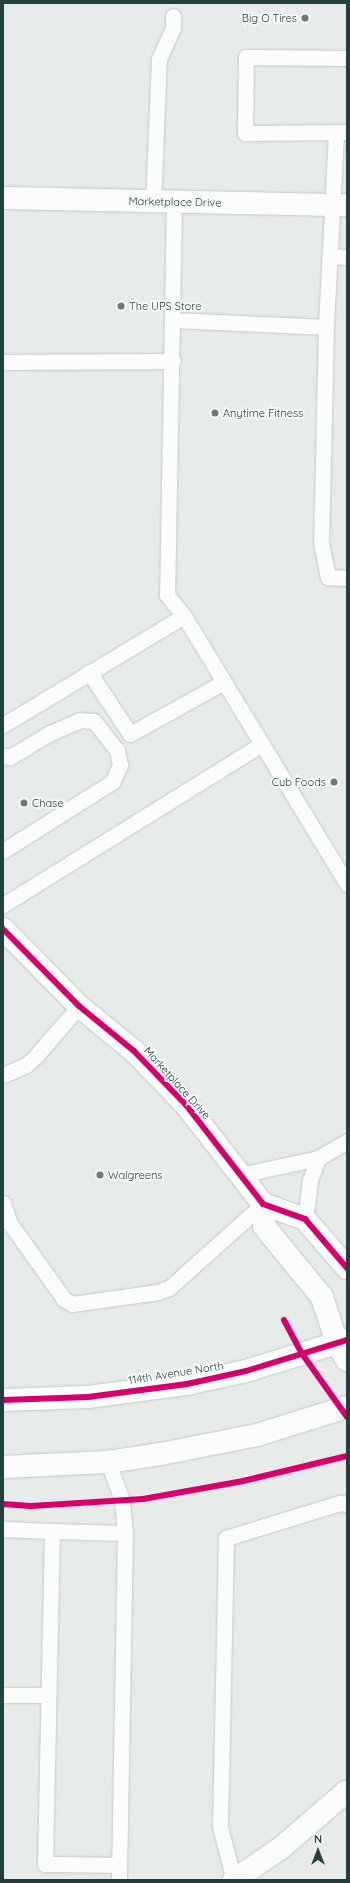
<!DOCTYPE html>
<style>
body{margin:0}
#map{position:relative;width:350px;height:1883px;overflow:hidden;background:#e7ecea;font-family:Quicksand,sans-serif}
div>[style]{position:absolute}
[style*='--x']{left:calc(var(--x)*1px);top:calc(var(--y)*1px);width:calc(var(--w)*1px);rotate:calc(var(--a)*1deg)}
.roads{filter:drop-shadow(0 0 1px #c4c9c7) drop-shadow(0 0 1px #c4c9c7)}
.service>*{height:15px;margin:-7.5px;padding:0 7.5px;transform-origin:7.5px;border-radius:7.5px;background:#fbfcfc}
.minor>*{height:22px;margin:-11px;padding:0 11px;transform-origin:11px;border-radius:11px;background:#fbfcfc}
.tertiary>*{height:22px;margin:-11px;padding:0 11px;transform-origin:11px;border-radius:11px;background:#fbfcfc}
.cycleway>*{height:6px;margin:-3px;padding:0 3px;transform-origin:3px;border-radius:3px;background:#d6006c}
.dots>*{width:11px;height:11px;translate:-50% -50%;box-sizing:border-box;border:2px solid #f5faf9;border-radius:50%}
span{translate:-50% -50%;white-space:nowrap;text-align:center;line-height:1.15;-webkit-text-stroke:4px #f5faf9;paint-order:stroke}
.poi-label{font-size:11px;color:#243f3d}
.right{translate:-100% -50%;text-align:right}
.left{translate:0 -50%;text-align:left}
.street-label{font-size:11px;color:#243f3d}
.frame{position:absolute;inset:0;border:4px solid #243f3d;pointer-events:none}
.north{position:absolute;left:298px;top:1831px;width:40px;height:40px;-webkit-text-stroke:3px #f5faf9;paint-order:stroke;rotate:0deg;font-size:11px;font-weight:700;line-height:16px;text-align:center;color:#243f3d}
.north::after{content:'';display:block;margin:auto;width:14px;height:18px;background:#243f3d;clip-path:polygon(50% 0,100% 100%,50% 72%,0 100%)}
</style>
<div id="map">
<div class="roads">
<div class="service">
<div style="--x:347;--y:58;--w:101;--a:-179.4"></div>
<div style="--x:246;--y:57;--w:76;--a:90.8"></div>
<div style="--x:245;--y:133;--w:102;--a:-0.6"></div>
<div style="--x:336;--y:134;--w:193;--a:93"></div>
<div style="--x:326;--y:327;--w:215;--a:91.3"></div>
<div style="--x:321;--y:542;--w:36;--a:79"></div>
<div style="--x:328;--y:577;--w:19;--a:3"></div>
<div style="--x:153;--y:201;--w:142;--a:-87.6"></div>
<div style="--x:159;--y:59;--w:34;--a:-66"></div>
<div style="--x:173;--y:28;--w:12;--a:-90"></div>
<div style="--x:174;--y:201;--w:394;--a:91"></div>
<div style="--x:167;--y:595;--w:27;--a:51"></div>
<div style="--x:184;--y:616;--w:314;--a:58.7"></div>
<div style="--x:331;--y:256;--w:16;--a:4"></div>
<div style="--x:174;--y:320;--w:152;--a:2.6"></div>
<div style="--x:3;--y:362;--w:170;--a:-0.3"></div>
<div style="--x:89;--y:672;--w:74;--a:56.5"></div>
<div style="--x:130;--y:734;--w:107;--a:-29"></div>
<div style="--x:3;--y:725;--w:211;--a:-31.1"></div>
<div style="--x:3;--y:756;--w:7;--a:8"></div>
<div style="--x:10;--y:757;--w:47;--a:-31"></div>
<div style="--x:50;--y:733;--w:33;--a:-23"></div>
<div style="--x:80;--y:720;--w:14;--a:4"></div>
<div style="--x:94;--y:721;--w:37;--a:52"></div>
<div style="--x:117;--y:750;--w:15;--a:79"></div>
<div style="--x:120;--y:765;--w:19;--a:115"></div>
<div style="--x:112;--y:782;--w:129;--a:147.7"></div>
<div style="--x:3;--y:905;--w:305;--a:-31.9"></div>
<div style="--x:3;--y:1075;--w:25;--a:-23"></div>
<div style="--x:26;--y:1065;--w:12;--a:-42"></div>
<div style="--x:35;--y:1057;--w:67;--a:-49.2"></div>
<div style="--x:318;--y:1158;--w:34;--a:-30"></div>
<div style="--x:240;--y:1175;--w:80;--a:-12.3"></div>
<div style="--x:318;--y:1158;--w:23;--a:110"></div>
<div style="--x:310;--y:1180;--w:39;--a:97"></div>
<div style="--x:3;--y:1203;--w:20;--a:72"></div>
<div style="--x:9;--y:1222;--w:95;--a:54.5"></div>
<div style="--x:64;--y:1299;--w:9;--a:32"></div>
<div style="--x:72;--y:1304;--w:87;--a:-7.9"></div>
<div style="--x:158;--y:1292;--w:12;--a:-20"></div>
<div style="--x:169;--y:1288;--w:126;--a:-41.8"></div>
<div style="--x:108;--y:1462;--w:40;--a:69.8"></div>
<div style="--x:122;--y:1500;--w:33;--a:85"></div>
<div style="--x:125;--y:1533;--w:347;--a:91"></div>
<div style="--x:3;--y:1529;--w:49;--a:2.3"></div>
<div style="--x:3;--y:1695;--w:45;--a:0"></div>
<div style="--x:119;--y:1865;--w:74;--a:-179.2"></div>
<div style="--x:45;--y:1864;--w:333;--a:-88.8"></div>
<div style="--x:52;--y:1531;--w:73;--a:1.6"></div>
<div style="--x:234;--y:1880;--w:55;--a:-104.8"></div>
<div style="--x:220;--y:1827;--w:289;--a:-88.8"></div>
<div style="--x:226;--y:1538;--w:119;--a:-17.1"></div>
<div style="--x:340;--y:1503;--w:7;--a:8"></div>
</div>
<div class="minor">
<div style="--x:3;--y:198;--w:344;--a:1.2"></div>
<div style="--x:3;--y:929;--w:108;--a:45.4"></div>
<div style="--x:79;--y:1006;--w:71;--a:39.3"></div>
<div style="--x:134;--y:1051;--w:75;--a:46.1"></div>
<div style="--x:186;--y:1105;--w:125;--a:52.1"></div>
<div style="--x:263;--y:1204;--w:45;--a:19.7"></div>
<div style="--x:305;--y:1219;--w:65;--a:49.4"></div>
<div style="--x:263;--y:1204;--w:22;--a:87"></div>
<div style="--x:264;--y:1226;--w:92;--a:50.8"></div>
<div style="--x:322;--y:1297;--w:48;--a:71.9"></div>
<div style="--x:337;--y:1343;--w:20;--a:60"></div>
<div style="--x:234;--y:1880;--w:57;--a:-34.2"></div>
<div style="--x:281;--y:1848;--w:87;--a:-40.8"></div>
</div>
<div class="tertiary">
<div style="--x:3;--y:1400;--w:85;--a:-2"></div>
<div style="--x:88;--y:1397;--w:100;--a:-7.5"></div>
<div style="--x:187;--y:1384;--w:60;--a:-12.4"></div>
<div style="--x:246;--y:1371;--w:106;--a:-17.1"></div>
<div style="--x:3;--y:1467;--w:105;--a:-2.7"></div>
<div style="--x:108;--y:1462;--w:54;--a:-8.6"></div>
<div style="--x:161;--y:1454;--w:98;--a:-11.2"></div>
<div style="--x:257;--y:1435;--w:94;--a:-17.3"></div>
</div>
</div>
<div class="cycleway">
<div style="--x:3;--y:929;--w:108;--a:45.4"></div>
<div style="--x:79;--y:1006;--w:71;--a:39.3"></div>
<div style="--x:134;--y:1051;--w:75;--a:46.1"></div>
<div style="--x:186;--y:1105;--w:125;--a:52.1"></div>
<div style="--x:263;--y:1204;--w:45;--a:19.7"></div>
<div style="--x:305;--y:1219;--w:65;--a:49.4"></div>
<div style="--x:284;--y:1320;--w:40;--a:62"></div>
<div style="--x:303;--y:1355;--w:76;--a:54.6"></div>
<div style="--x:3;--y:1400;--w:85;--a:-2"></div>
<div style="--x:88;--y:1397;--w:100;--a:-7.5"></div>
<div style="--x:187;--y:1384;--w:60;--a:-12.4"></div>
<div style="--x:246;--y:1371;--w:106;--a:-17.1"></div>
<div style="--x:3;--y:1504;--w:28;--a:4"></div>
<div style="--x:31;--y:1506;--w:112;--a:-3.6"></div>
<div style="--x:143;--y:1499;--w:102;--a:-10.2"></div>
<div style="--x:243;--y:1481;--w:107;--a:-13.5"></div>
</div>
<div class="dots">
<div style="left:305px;top:18px;background:#687c7a"></div>
<div style="left:121px;top:306px;background:#687c7a"></div>
<div style="left:215px;top:413px;background:#687c7a"></div>
<div style="left:334px;top:782px;background:#687c7a"></div>
<div style="left:24px;top:803px;background:#687c7a"></div>
<div style="left:100px;top:1175px;background:#687c7a"></div>
</div>
<div class="poi-label">
<span class="right" style="left:297px;top:18px">Big O Tires</span>
<span class="left" style="left:129px;top:306px">The UPS Store</span>
<span class="left" style="left:223px;top:413px">Anytime Fitness</span>
<span class="right" style="left:326px;top:782px">Cub Foods</span>
<span class="left" style="left:32px;top:803px">Chase</span>
<span class="left" style="left:108px;top:1175px">Walgreens</span>
</div>
<div class="street-label">
<span style="left:175px;top:202px;rotate:1deg">Marketplace Drive</span>
<span style="left:177px;top:1083px;rotate:48deg">Marketplace Drive</span>
<span style="left:176px;top:1373px;rotate:-9deg">114th Avenue North</span>
</div>
<div class="frame"></div>
<div class="north">N</div>
</div>
